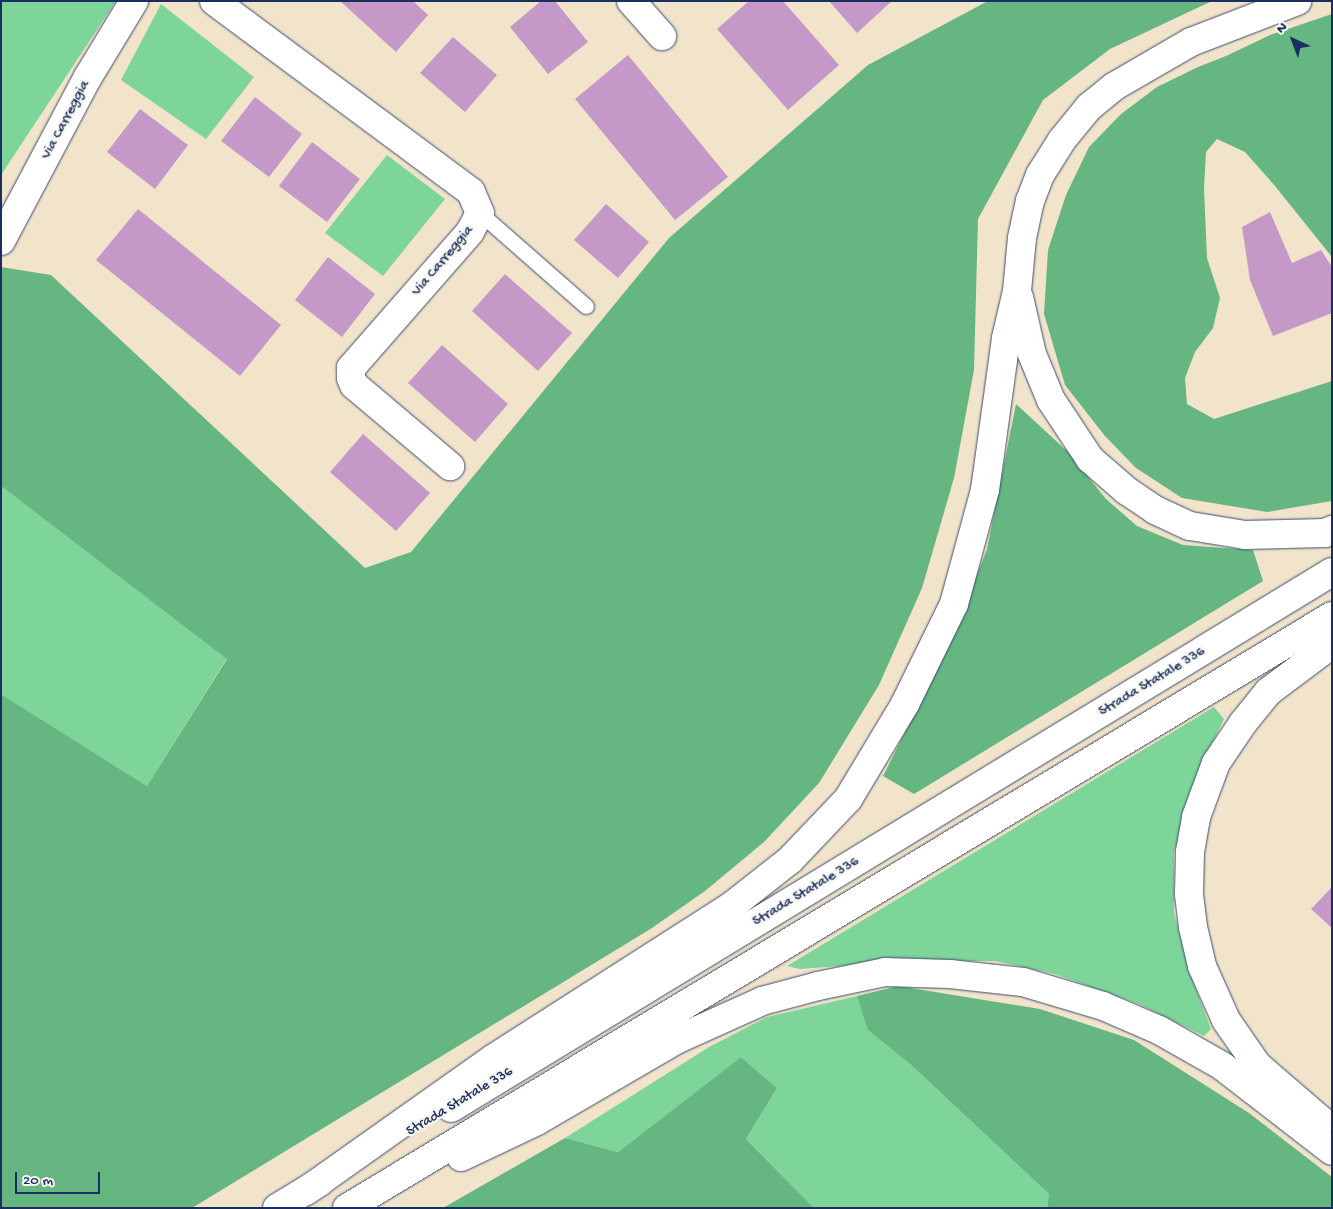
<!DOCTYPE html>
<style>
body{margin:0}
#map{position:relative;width:1333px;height:1209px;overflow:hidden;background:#f1e4cb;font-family:"Gochi Hand",sans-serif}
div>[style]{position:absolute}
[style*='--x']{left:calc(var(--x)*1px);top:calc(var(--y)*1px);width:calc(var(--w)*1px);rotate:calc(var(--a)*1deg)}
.green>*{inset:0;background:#7ed59a}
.forest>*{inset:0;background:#66b682}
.building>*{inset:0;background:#c599c7}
.roads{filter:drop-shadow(0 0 1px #3b4a6e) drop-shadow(0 0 1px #3b4a6e)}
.lane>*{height:15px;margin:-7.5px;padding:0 7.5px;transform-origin:7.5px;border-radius:7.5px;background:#fff}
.street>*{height:28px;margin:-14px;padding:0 14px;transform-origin:14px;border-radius:14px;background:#fff}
.highway>*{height:28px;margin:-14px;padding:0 14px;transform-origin:14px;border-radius:14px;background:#fff}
span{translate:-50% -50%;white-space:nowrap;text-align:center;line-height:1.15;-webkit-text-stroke:4.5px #f6f6f2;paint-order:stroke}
.street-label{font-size:15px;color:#1b2f5e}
.frame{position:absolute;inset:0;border:2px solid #1b2f5e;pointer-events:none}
.north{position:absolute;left:1268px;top:15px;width:50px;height:50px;-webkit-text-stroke:4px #f6f6f2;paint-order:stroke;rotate:317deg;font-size:14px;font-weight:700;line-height:20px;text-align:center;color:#1b2f5e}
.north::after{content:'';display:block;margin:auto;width:18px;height:22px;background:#1b2f5e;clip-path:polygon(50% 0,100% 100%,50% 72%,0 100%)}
.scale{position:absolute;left:15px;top:1172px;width:85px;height:22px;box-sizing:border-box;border:2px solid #1b2f5e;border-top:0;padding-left:6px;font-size:15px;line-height:18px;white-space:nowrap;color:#1b2f5e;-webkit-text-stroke:4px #f6f6f2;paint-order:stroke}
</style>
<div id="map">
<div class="green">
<div style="clip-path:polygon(1px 1px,116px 1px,1px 175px)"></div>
<div style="clip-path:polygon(161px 4px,254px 77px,206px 139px,121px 80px)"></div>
<div style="clip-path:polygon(387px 155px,445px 199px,383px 276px,325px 233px)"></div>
<div style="clip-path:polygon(1px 486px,227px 658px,147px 786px,1px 694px)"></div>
<div style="clip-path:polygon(1214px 707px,1224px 719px,1206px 756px,1174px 852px,1174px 913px,1191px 976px,1211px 1029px,1204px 1036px,1139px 1004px,1055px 974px,995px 961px,907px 961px,800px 969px,787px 966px)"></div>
<div style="clip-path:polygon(857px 996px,869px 1030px,910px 1064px,1049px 1194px,1047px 1208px,814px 1208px,746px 1139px,777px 1088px,741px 1057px,618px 1152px,565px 1138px,709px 1047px,767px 1017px)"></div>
</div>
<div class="forest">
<div style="clip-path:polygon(1005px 1px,1212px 1px,1110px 49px,1043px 100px,978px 219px,974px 370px,954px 478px,922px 588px,879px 685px,819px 783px,764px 842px,705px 891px,652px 928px,192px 1208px,1px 1208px,1px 694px,147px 786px,227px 659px,1px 486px,1px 267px,51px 275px,365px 568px,411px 552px,669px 238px,868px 65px,986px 2px)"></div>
<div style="clip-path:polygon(1332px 14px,1332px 257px,1275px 186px,1245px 152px,1217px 139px,1206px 152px,1204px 189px,1207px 258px,1220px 298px,1213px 328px,1195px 352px,1185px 378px,1187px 404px,1214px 419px,1332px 381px,1332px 501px,1267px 512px,1182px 498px,1136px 468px,1105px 436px,1065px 385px,1044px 314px,1048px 250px,1066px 195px,1089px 147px,1121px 114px,1157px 87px,1198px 67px,1226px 56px,1270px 35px)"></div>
<div style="clip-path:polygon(1016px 404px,1067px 451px,1106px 499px,1137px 526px,1183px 545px,1253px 550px,1263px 581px,914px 794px,883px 776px,954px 635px,987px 549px)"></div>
<div style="clip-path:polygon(898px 986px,1040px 1009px,1134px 1040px,1249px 1113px,1332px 1177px,1332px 1208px,1047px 1208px,1049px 1194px,910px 1064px,868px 1030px,857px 996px)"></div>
<div style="clip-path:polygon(741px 1057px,777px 1088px,746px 1139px,814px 1208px,443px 1208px,565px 1138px,618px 1152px)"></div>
</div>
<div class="building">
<div style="clip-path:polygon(340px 1px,413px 1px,428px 15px,396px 52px)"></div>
<div style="clip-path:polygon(541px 1px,555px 1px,588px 42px,548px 74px,510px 27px)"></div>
<div style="clip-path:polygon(749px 1px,783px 1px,839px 65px,788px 110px,717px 29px)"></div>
<div style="clip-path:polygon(829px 1px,892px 1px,857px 33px)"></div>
<div style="clip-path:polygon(453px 37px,497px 75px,465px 112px,420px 73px)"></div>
<div style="clip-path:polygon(628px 55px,728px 177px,675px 220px,575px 99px)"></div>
<div style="clip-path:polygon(255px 97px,302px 134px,269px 177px,221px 141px)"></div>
<div style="clip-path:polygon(140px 109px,188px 145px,155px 189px,107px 152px)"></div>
<div style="clip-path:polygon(312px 142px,360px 179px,327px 222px,279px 186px)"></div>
<div style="clip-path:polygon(606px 204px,649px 242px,618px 278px,574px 240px)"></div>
<div style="clip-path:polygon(138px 209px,281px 325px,240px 376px,96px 260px)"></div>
<div style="clip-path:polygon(1270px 212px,1292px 263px,1321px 250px,1332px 267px,1332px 313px,1273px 336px,1250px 280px,1242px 227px)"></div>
<div style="clip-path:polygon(328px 257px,375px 294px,342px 337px,295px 300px)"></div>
<div style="clip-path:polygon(505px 274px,572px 333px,538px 371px,472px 311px)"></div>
<div style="clip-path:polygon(442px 345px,508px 404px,475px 442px,408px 383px)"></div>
<div style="clip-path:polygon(363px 434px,430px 493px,396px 531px,330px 472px)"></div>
<div style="clip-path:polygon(1332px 887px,1332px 928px,1311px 909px)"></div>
</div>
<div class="roads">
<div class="lane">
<div style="--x:480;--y:213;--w:141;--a:41.3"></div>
</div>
<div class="street">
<div style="--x:214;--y:1;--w:320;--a:36.6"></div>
<div style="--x:471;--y:192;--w:23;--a:67"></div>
<div style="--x:480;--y:213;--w:21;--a:118"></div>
<div style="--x:470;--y:232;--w:181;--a:131.2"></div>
<div style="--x:351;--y:368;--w:10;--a:90"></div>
<div style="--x:351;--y:378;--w:8;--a:67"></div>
<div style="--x:354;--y:385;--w:126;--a:40.2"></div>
<div style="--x:631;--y:1;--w:47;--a:48.5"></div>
<div style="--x:1;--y:241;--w:186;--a:-62.1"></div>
<div style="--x:88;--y:77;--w:89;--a:-58.8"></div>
</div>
<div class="highway">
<div style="--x:1019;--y:297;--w:58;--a:77.2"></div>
<div style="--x:1032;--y:354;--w:50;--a:67.6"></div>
<div style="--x:1051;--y:400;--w:71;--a:56.5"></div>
<div style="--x:1090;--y:459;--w:49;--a:40.9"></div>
<div style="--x:1127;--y:491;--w:34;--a:34"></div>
<div style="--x:1155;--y:510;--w:38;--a:25"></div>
<div style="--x:1190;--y:526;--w:56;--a:9.3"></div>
<div style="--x:1245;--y:535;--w:80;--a:-1.4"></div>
<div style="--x:1325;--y:533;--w:8;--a:-23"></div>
<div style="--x:451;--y:1108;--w:1031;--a:-31.32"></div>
<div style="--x:1322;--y:1121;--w:86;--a:-139.3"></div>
<div style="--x:1257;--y:1065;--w:55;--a:-124.6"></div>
<div style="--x:1226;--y:1020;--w:59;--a:-114"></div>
<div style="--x:1202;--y:966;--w:40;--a:-103"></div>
<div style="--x:1193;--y:927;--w:34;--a:-97"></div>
<div style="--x:1189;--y:893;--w:41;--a:-88.6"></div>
<div style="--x:1190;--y:852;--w:36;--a:-80"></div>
<div style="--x:1196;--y:817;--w:58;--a:-69.7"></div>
<div style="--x:1216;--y:763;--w:48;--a:-56"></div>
<div style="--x:1243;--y:723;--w:40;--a:-51"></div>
<div style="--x:1268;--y:692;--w:80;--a:-36.9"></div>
<div style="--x:461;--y:1157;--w:84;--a:-25.3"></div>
<div style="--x:537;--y:1121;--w:163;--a:-30.2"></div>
<div style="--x:678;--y:1039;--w:92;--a:-24.3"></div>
<div style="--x:762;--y:1001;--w:58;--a:-15"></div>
<div style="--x:818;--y:986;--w:68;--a:-11.8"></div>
<div style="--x:885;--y:972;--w:65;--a:1.8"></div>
<div style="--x:950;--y:974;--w:73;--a:6.3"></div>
<div style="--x:1023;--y:982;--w:84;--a:16.7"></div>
<div style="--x:1103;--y:1006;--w:61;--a:23.2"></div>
<div style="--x:1159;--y:1030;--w:73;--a:29.7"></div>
<div style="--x:1222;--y:1066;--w:139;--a:37.7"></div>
<div style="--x:306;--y:1191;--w:230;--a:-35.3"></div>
<div style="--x:494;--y:1058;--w:279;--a:-32.6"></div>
<div style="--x:729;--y:908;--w:78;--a:-38.2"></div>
<div style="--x:790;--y:860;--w:84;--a:-46.4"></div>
<div style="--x:848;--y:799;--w:111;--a:-59"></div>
<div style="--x:905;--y:704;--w:111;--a:-63.9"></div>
<div style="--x:954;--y:604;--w:118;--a:-74.8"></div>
<div style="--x:985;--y:490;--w:153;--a:-82.1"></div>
<div style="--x:1006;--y:338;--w:48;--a:-76.8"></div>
<div style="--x:1017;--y:291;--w:53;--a:-84.6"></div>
<div style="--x:1022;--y:238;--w:38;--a:-78"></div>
<div style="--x:1030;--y:201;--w:28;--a:-69"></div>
<div style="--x:1040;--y:175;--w:41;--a:-57.8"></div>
<div style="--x:1062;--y:140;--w:43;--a:-50.7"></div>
<div style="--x:1089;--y:107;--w:33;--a:-39"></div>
<div style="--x:1115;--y:86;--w:88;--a:-30.1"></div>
<div style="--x:1191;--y:42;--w:114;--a:-21.1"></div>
<div style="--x:277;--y:1208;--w:50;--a:-31.2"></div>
<div style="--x:347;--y:1208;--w:1149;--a:-31.01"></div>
</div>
</div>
<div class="street-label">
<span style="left:66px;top:120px;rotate:-62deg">Via Carreggia</span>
<span style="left:443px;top:261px;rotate:-50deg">Via Carreggia</span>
<span style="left:1152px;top:682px;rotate:-31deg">Strada Statale 336</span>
<span style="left:806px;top:892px;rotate:-31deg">Strada Statale 336</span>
<span style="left:460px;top:1102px;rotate:-31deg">Strada Statale 336</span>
</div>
<div class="frame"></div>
<div class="north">N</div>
<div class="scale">20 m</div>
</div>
